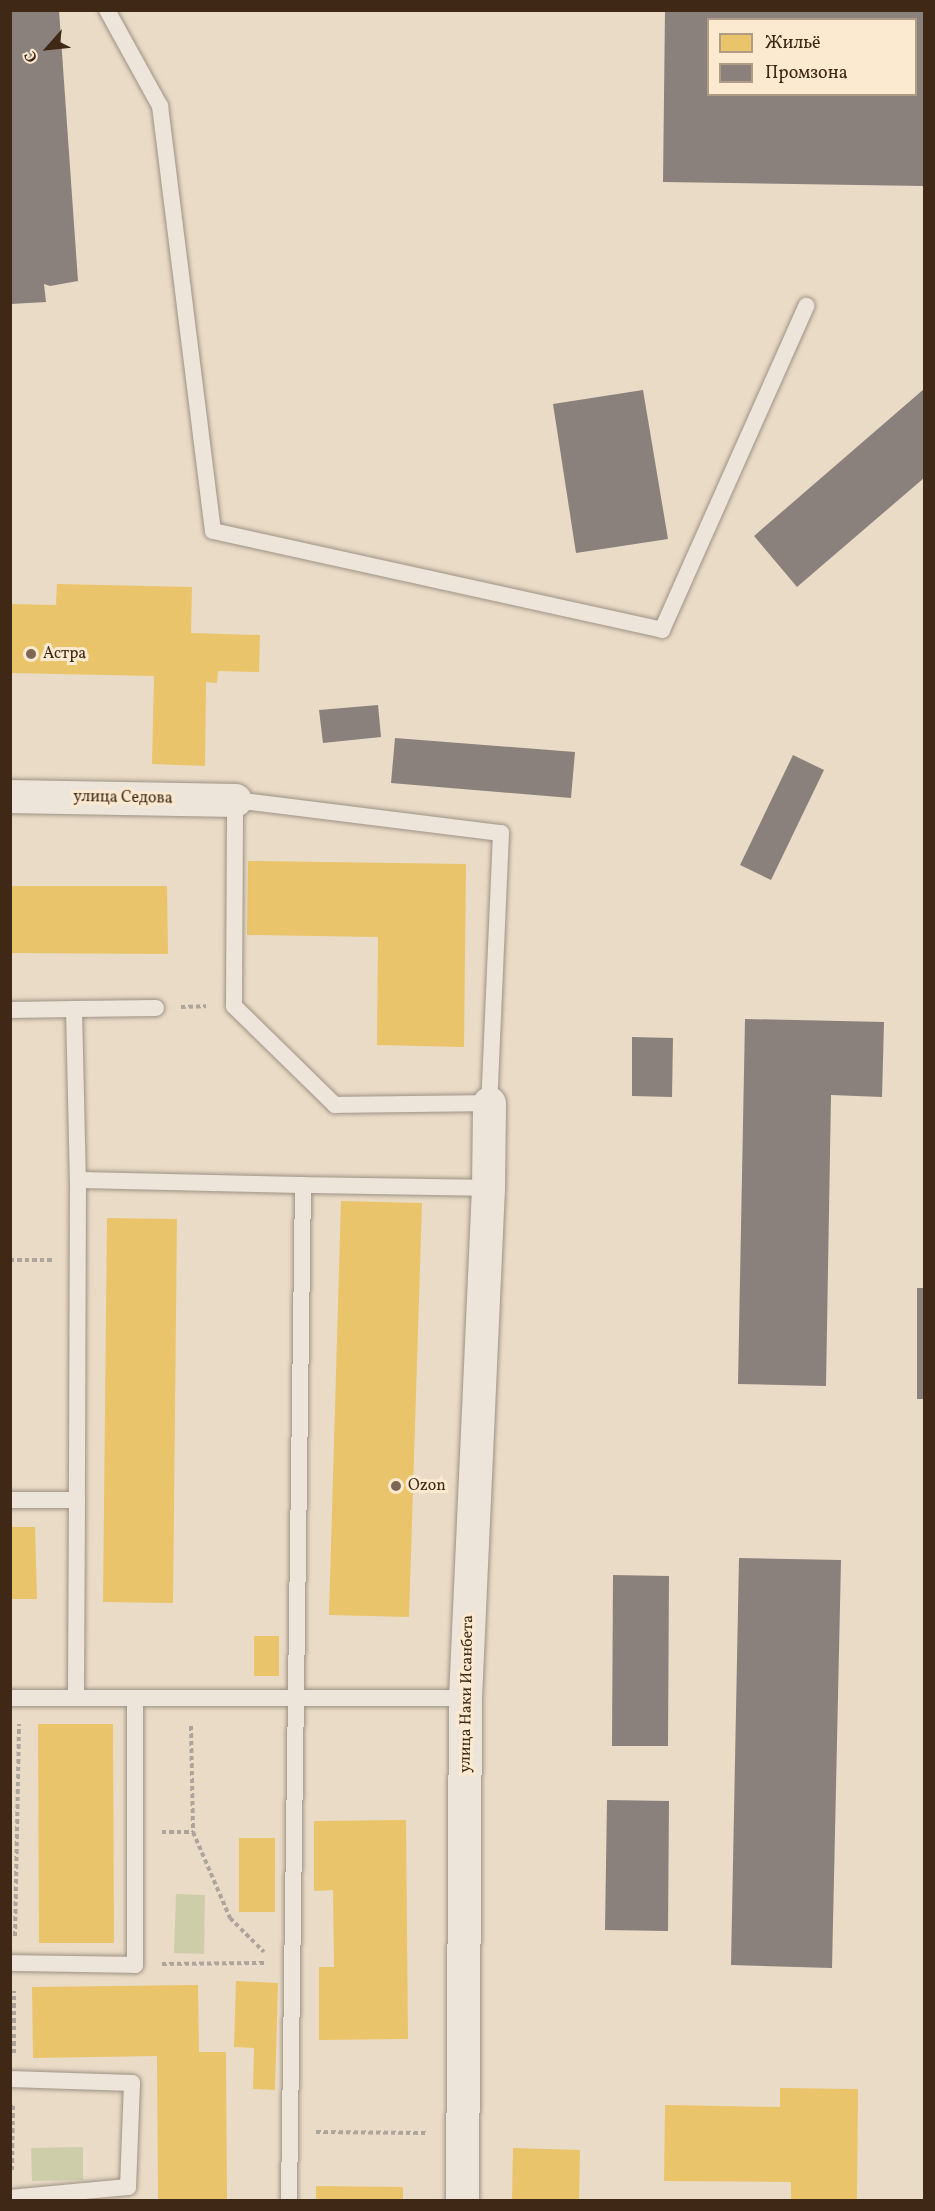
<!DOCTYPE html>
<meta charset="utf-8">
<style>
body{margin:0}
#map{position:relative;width:935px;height:2211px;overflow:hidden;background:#eadbc6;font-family:Vollkorn,serif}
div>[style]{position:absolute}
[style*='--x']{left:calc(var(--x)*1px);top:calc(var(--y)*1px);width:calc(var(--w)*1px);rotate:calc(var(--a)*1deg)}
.green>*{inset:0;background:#cecdaa}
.homes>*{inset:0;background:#e9c46a}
.industry>*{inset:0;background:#8a817c}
.path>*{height:4px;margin-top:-2px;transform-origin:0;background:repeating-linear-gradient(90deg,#ada59c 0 4.5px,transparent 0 7.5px)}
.roads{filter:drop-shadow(0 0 2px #9d9284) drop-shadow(0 0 2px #9d9284)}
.lane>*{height:16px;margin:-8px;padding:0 8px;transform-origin:8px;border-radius:8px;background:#ede5da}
.street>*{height:33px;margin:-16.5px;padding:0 16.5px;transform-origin:16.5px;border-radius:16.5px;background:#ede5da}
.dots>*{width:16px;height:16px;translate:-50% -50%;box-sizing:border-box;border:3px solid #fbe9d0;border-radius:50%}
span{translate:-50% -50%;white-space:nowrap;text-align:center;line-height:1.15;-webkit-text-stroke:6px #fbe9d0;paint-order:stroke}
.poi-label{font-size:16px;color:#402816}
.left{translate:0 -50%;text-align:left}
.street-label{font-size:16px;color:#402816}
.frame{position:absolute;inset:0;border:12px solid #402816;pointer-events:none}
.legend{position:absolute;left:707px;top:18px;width:210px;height:78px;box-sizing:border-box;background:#fbe9d0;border:2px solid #b09c86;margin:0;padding:8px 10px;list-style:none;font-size:18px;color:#402816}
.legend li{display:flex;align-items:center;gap:12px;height:30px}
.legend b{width:30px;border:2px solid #b09c86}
.north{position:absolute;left:18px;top:18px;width:60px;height:60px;-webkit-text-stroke:4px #fbe9d0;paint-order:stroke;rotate:243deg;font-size:16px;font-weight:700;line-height:24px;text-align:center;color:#402816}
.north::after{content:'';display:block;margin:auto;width:21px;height:27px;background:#402816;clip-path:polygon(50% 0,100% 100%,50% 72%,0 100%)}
</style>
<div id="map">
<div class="green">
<div style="clip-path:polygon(176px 1894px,205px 1895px,204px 1954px,174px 1953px)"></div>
<div style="clip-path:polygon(83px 2147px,83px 2180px,32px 2181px,31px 2148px)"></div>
</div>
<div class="homes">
<div style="clip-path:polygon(57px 584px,192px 587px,191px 633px,260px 635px,259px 672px,218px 671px,217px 683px,206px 682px,205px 766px,152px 764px,154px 676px,10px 673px,10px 604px,56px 605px)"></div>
<div style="clip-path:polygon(248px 861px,466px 864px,464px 1047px,377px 1045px,378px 937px,247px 935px)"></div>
<div style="clip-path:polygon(10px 886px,167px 886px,168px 954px,10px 953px)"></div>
<div style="clip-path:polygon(341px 1201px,422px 1203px,409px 1617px,329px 1615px)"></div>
<div style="clip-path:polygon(107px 1218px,177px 1219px,173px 1603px,103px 1602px)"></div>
<div style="clip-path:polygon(10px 1527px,35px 1527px,37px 1599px,10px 1599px)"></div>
<div style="clip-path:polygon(254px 1636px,279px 1636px,279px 1676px,254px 1676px)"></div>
<div style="clip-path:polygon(38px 1724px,113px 1724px,114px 1943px,39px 1943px)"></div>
<div style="clip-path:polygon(406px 1820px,408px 2039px,319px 2040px,319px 1967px,334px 1967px,333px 1890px,314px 1891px,314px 1821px)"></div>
<div style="clip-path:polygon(239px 1838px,275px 1838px,275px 1912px,239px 1912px)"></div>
<div style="clip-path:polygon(236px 1981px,278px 1983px,275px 2090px,253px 2089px,254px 2048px,234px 2047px)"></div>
<div style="clip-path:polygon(198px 1985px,199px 2052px,226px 2052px,227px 2200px,158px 2200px,157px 2056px,33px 2058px,32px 1987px)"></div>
<div style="clip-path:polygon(780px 2088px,858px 2089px,857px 2200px,791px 2200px,791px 2182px,664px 2181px,665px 2105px,780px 2107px)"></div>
<div style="clip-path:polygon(513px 2148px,580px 2150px,579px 2200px,512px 2200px)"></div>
<div style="clip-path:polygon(316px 2186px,403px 2187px,403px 2200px,316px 2200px)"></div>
</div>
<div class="industry">
<div style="clip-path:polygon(10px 10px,59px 10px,78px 281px,50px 286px,44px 284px,46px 302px,11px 304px)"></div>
<div style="clip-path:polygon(evenodd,665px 10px,924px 10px,924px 186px,663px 182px,665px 10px,708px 20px,916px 20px,916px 94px,708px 94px,708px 20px)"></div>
<div style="clip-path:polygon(924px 389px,924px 478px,797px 587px,754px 536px)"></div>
<div style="clip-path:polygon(643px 390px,668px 539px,576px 553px,553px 404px)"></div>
<div style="clip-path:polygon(378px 705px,381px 737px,323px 743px,319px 710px)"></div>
<div style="clip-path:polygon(395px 738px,575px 752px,571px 798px,391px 783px)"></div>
<div style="clip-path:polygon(793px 755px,824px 770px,771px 880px,740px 865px)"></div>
<div style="clip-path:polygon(745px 1019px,884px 1022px,882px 1097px,831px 1095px,826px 1386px,738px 1384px)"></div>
<div style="clip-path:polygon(632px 1037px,673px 1038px,672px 1097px,632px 1096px)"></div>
<div style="clip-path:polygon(917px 1288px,924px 1288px,924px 1399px,917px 1399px)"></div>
<div style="clip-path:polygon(739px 1558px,841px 1560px,832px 1968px,731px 1965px)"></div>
<div style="clip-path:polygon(613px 1575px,669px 1576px,668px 1746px,612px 1746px)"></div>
<div style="clip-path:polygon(607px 1800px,669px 1801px,668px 1931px,605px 1930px)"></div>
</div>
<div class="path">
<div style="--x:181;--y:1007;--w:25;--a:-2"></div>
<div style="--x:10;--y:1260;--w:42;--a:0"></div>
<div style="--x:191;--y:1726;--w:106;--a:88.9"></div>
<div style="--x:193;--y:1832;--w:94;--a:66.7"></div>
<div style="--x:230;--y:1918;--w:48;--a:45"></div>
<div style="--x:162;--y:1832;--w:31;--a:0"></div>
<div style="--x:15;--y:1936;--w:212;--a:-88.9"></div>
<div style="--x:162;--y:1964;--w:104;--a:-0.6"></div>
<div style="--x:14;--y:2053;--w:62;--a:-90"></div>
<div style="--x:316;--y:2132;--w:110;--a:0.5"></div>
<div style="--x:12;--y:2170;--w:65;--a:-89.1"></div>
</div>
<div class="roads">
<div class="lane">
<div style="--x:107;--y:10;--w:110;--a:61.1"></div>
<div style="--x:160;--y:106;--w:428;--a:82.9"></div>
<div style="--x:213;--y:531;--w:460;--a:12.4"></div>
<div style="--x:662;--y:630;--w:355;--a:-66"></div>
<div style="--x:235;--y:800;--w:268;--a:7.1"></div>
<div style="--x:501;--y:833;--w:270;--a:92.5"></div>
<div style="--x:489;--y:1103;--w:154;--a:179.3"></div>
<div style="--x:335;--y:1105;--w:141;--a:-135.6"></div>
<div style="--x:234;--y:1006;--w:206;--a:-89.7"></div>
<div style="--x:74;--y:1009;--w:82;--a:-0.7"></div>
<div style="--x:10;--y:1010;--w:64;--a:-0.9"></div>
<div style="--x:74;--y:1009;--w:171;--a:88.7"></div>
<div style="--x:78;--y:1180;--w:320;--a:90.2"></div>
<div style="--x:78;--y:1180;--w:225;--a:1.3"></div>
<div style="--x:10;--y:1500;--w:67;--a:0"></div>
<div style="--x:77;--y:1500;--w:198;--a:90.3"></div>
<div style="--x:10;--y:1698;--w:455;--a:0"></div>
<div style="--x:10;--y:1963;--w:125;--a:0.9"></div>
<div style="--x:135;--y:1965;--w:267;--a:-90"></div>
<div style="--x:10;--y:2079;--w:122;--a:1.9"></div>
<div style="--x:132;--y:2083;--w:104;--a:92.2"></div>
<div style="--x:128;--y:2187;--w:119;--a:174.7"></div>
<div style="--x:289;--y:2200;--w:1015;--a:-89.21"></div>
<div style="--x:303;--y:1185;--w:185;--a:0.9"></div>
</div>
<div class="street">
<div style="--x:10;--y:796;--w:225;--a:1"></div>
<div style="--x:462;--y:2200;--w:502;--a:-89.66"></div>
<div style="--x:465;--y:1698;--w:511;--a:-87.42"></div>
<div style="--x:488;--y:1188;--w:85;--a:-89.3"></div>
</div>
</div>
<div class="dots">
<div style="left:31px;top:654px;background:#7c6754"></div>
<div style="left:396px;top:1486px;background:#7c6754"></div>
</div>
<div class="poi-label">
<span class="left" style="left:43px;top:654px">Астра</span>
<span class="left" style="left:408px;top:1486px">Ozon</span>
</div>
<div class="street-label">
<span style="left:123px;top:798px;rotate:1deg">улица Седова</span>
<span style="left:467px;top:1694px;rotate:-89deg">улица Наки Исанбета</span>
</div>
<div class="frame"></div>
<ul class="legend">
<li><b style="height:16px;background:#e9c46a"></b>Жильё</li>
<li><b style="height:16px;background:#8a817c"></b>Промзона</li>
</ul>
<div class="north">С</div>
</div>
